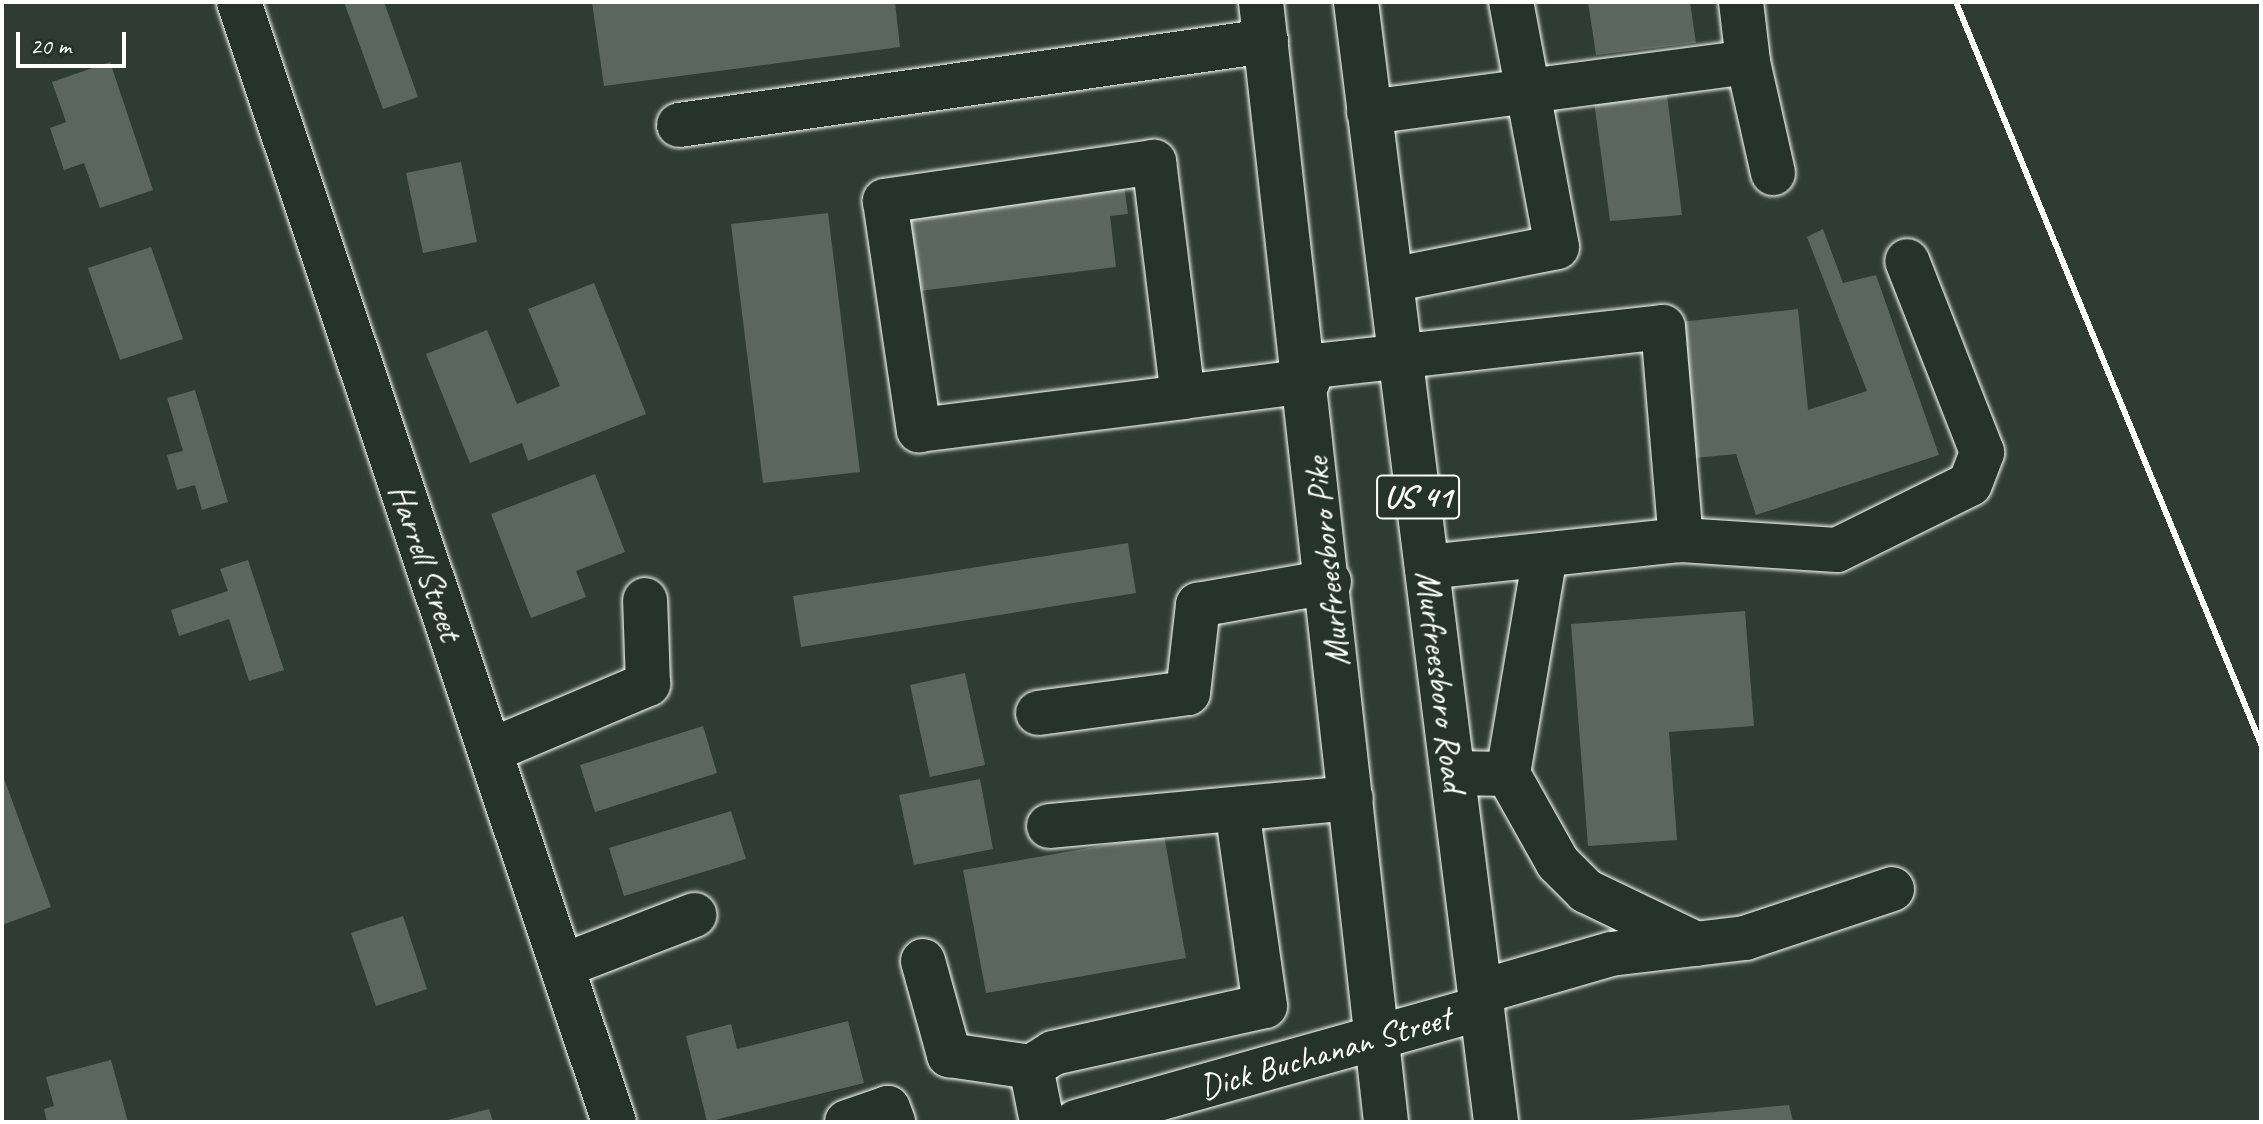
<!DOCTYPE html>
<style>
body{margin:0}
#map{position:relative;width:2263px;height:1124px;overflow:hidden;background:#2f3b35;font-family:Caveat,sans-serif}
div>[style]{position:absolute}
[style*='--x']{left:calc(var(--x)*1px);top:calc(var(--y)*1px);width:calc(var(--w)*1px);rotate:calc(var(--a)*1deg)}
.building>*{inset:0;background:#5b6661}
.roads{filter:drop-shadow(0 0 2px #fff) drop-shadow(0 0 2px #fff)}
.minor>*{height:44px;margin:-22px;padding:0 22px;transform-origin:22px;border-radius:22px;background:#26332d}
.major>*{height:44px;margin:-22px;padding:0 22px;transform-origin:22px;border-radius:22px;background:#26332d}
.rail>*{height:6px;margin:-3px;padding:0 3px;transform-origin:3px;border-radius:3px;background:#fff}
span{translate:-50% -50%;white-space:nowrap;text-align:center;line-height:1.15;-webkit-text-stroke:8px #26332d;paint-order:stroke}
.shield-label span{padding:2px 6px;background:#26332d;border:2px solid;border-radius:6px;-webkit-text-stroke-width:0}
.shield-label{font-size:32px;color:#fff;font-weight:700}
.street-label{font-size:34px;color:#fff}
.frame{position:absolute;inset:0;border:4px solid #fff;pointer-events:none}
.scale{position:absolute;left:16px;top:32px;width:110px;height:36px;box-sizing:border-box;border:4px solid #fff;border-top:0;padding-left:10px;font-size:24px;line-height:28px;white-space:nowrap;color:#fff;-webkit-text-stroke:6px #26332d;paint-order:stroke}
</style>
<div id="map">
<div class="building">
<div style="clip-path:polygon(344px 2px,384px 2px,418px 97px,383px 109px)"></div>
<div style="clip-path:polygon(592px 2px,895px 2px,900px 47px,604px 86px)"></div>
<div style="clip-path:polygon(1588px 2px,1690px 2px,1696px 43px,1596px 55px)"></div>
<div style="clip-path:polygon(110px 62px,153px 190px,100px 208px,84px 163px,64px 170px,50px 128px,66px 122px,52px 82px)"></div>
<div style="clip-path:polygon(1666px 87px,1682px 215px,1610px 221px,1593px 94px)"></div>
<div style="clip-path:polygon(461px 162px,477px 242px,423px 253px,406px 173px)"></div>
<div style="clip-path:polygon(1123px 178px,1128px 214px,1110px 216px,1116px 267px,911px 292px,900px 205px)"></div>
<div style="clip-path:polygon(828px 213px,860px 472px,763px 483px,731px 224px)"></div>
<div style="clip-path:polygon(1823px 229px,1843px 283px,1876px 275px,1939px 455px,1756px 515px,1736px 454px,1685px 459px,1671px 323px,1798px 309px,1808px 410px,1867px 391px,1807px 237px)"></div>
<div style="clip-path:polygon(151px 247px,183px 339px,120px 360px,88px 268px)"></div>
<div style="clip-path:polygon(594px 283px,646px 414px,528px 461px,522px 443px,470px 463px,426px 354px,487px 330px,517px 404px,560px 386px,528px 309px)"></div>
<div style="clip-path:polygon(195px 390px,228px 502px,202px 510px,195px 485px,177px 490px,167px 455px,183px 451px,167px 398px)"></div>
<div style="clip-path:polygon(595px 474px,625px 552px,576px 571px,586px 597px,531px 618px,491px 514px)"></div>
<div style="clip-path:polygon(1128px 543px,1136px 593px,801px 647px,793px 596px)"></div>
<div style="clip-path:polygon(248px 560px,284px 670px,249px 681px,229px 619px,179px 636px,171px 610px,228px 591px,220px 569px)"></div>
<div style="clip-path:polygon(1745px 611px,1754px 726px,1669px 732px,1677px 840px,1588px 846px,1571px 624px)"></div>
<div style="clip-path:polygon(965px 673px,985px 765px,930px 777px,910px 685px)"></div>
<div style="clip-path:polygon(703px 726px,717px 773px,595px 812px,580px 765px)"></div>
<div style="clip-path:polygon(2px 773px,51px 907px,2px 925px)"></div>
<div style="clip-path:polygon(980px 779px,993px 849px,914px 865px,899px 795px)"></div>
<div style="clip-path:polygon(731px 811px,746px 859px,624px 896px,609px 848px)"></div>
<div style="clip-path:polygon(1164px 835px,1186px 958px,986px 993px,963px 870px)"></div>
<div style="clip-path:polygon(403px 916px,427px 989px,376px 1006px,351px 933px)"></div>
<div style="clip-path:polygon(848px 1021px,864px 1083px,707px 1122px,686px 1036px,731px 1024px,737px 1049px)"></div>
<div style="clip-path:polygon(111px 1060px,128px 1122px,47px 1122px,44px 1109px,54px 1106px,46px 1077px)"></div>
<div style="clip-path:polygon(1789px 1105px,1793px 1122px,1631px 1122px,1631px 1120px)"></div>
<div style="clip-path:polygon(489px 1109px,493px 1122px,444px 1122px,444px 1121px)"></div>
</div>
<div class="roads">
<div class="minor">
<div style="--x:239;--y:2;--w:1181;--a:71.49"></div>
<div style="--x:1741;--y:2;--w:60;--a:83.3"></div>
<div style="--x:1369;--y:112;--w:382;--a:-7.5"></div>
<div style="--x:1748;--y:62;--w:114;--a:77.3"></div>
<div style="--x:679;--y:125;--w:593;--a:-8.14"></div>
<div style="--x:1391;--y:280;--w:169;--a:-11.2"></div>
<div style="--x:1557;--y:247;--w:249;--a:-100.6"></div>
<div style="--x:1306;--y:367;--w:359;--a:-6.4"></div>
<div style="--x:1663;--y:327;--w:214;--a:85.2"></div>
<div style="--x:1681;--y:540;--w:156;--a:3.7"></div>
<div style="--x:1837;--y:550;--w:148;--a:-26.4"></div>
<div style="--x:1970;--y:484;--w:34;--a:-69"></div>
<div style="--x:1982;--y:452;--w:205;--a:-111.4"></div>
<div style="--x:1183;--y:397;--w:237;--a:-97"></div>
<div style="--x:1154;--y:162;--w:272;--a:171.8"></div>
<div style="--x:885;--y:201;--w:232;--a:81.6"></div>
<div style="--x:919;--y:430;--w:266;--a:-7.1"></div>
<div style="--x:1183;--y:397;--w:126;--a:-7.3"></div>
<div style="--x:1427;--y:567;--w:255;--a:-6.1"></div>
<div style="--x:1038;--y:713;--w:151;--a:-7.6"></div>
<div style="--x:1188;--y:693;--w:89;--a:-83.5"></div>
<div style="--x:1198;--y:605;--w:133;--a:-10"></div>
<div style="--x:490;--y:751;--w:172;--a:-23"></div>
<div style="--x:648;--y:684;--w:84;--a:-92"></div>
<div style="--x:1453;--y:773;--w:55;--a:1"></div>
<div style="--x:1508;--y:774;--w:102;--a:60.7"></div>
<div style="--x:1558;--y:863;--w:40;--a:45"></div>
<div style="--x:1586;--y:891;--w:122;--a:25.7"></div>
<div style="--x:1508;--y:774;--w:222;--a:-80.4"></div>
<div style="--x:1049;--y:826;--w:303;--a:-5.3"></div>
<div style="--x:923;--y:961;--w:98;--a:74.5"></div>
<div style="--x:949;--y:1055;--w:83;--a:8.3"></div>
<div style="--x:562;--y:966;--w:142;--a:-21.1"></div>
<div style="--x:1480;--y:992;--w:136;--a:-16.2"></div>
<div style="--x:1611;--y:954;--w:135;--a:-6.8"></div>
<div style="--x:1745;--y:938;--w:155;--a:-18.4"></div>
<div style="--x:847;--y:1122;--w:43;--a:-18.9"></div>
<div style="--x:888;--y:1108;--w:15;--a:70"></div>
<div style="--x:1042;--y:1122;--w:56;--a:-101.3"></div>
<div style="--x:1031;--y:1067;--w:26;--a:-32"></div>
<div style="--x:1053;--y:1053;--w:217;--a:-12.5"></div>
<div style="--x:1265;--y:1006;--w:199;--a:-98.1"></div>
<div style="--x:1076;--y:1122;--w:422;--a:-15.7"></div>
</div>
<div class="major">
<div style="--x:1261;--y:2;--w:1127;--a:83.63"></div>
<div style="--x:1356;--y:2;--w:1129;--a:82.87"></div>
</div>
</div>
<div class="rail">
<div style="--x:1956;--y:2;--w:802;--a:67.65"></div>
</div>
<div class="shield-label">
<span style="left:1418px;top:497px">US 41</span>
</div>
<div class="street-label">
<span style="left:426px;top:562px;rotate:71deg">Harrell Street</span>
<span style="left:1327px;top:562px;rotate:-96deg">Murfreesboro Pike</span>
<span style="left:1441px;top:681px;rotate:83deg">Murfreesboro Road</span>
<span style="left:1325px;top:1052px;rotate:-16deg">Dick Buchanan Street</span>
</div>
<div class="frame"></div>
<div class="scale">20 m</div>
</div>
